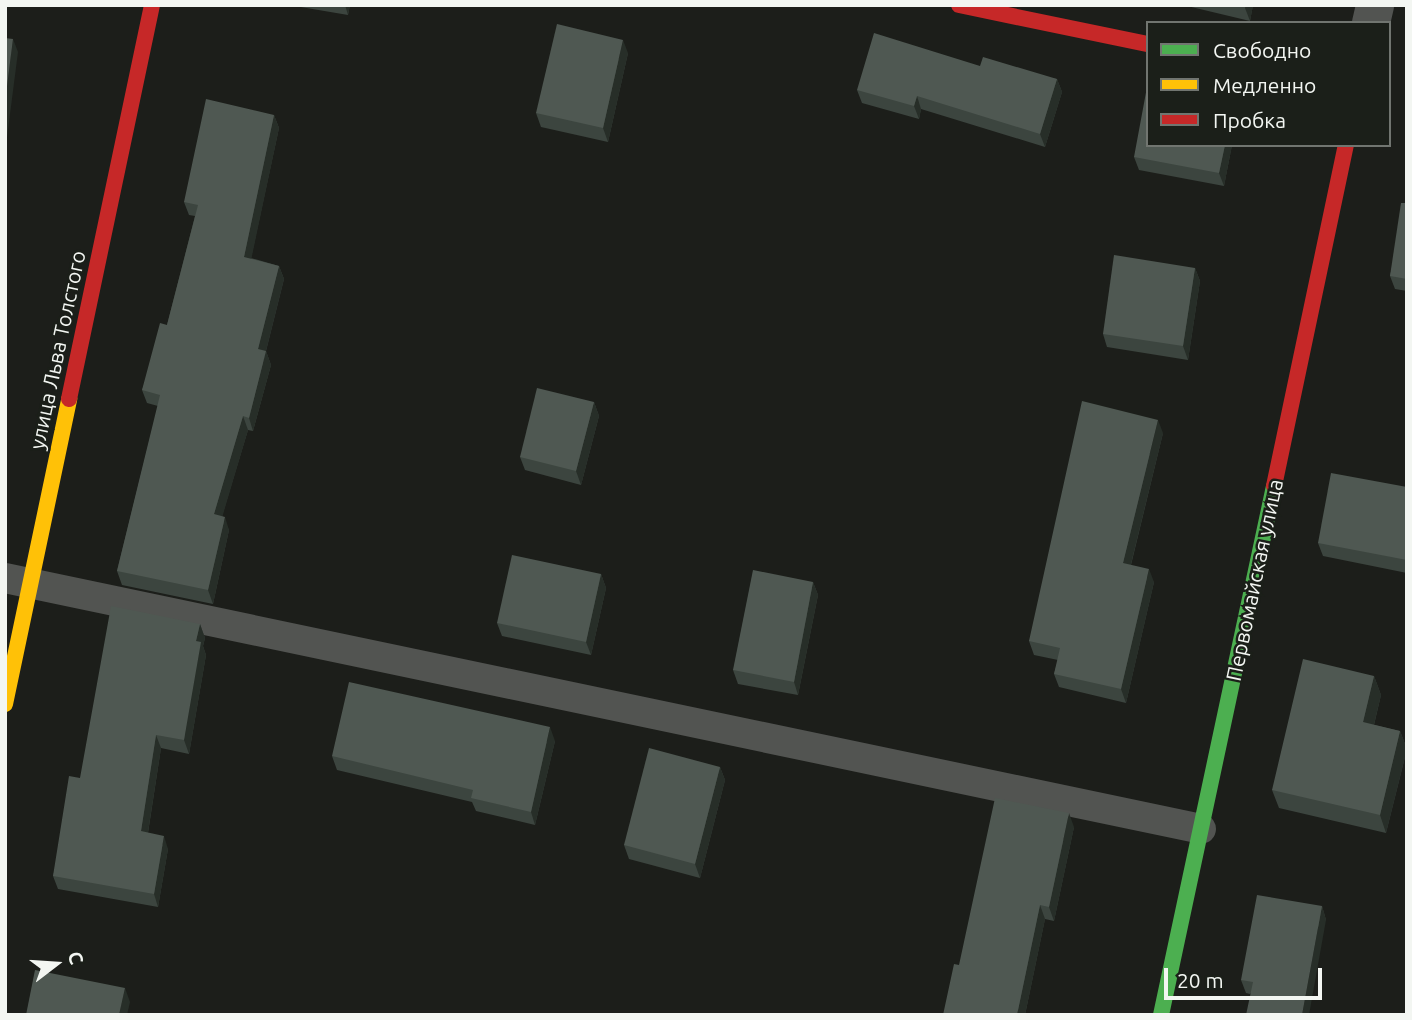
<!DOCTYPE html>
<meta charset="utf-8">
<style>
body{margin:0}
#map{position:relative;width:1412px;height:1020px;overflow:hidden;background:#1c1e1a;font-family:Ubuntu,sans-serif}
div>[style]{position:absolute}
[style*='--x']{left:calc(var(--x)*1px);top:calc(var(--y)*1px);width:calc(var(--w)*1px);rotate:calc(var(--a)*1deg)}
.lane>*{height:30px;margin:-15px;padding:0 15px;transform-origin:15px;border-radius:15px;background:#525451}
.street>*{height:38px;margin:-19px;padding:0 19px;transform-origin:19px;border-radius:19px;background:#525451}
.fast>*{height:16px;margin:-8px;padding:0 8px;transform-origin:8px;border-radius:8px;background:#4caf50}
.slow>*{height:16px;margin:-8px;padding:0 8px;transform-origin:8px;border-radius:8px;background:#ffc107}
.jam>*{height:16px;margin:-8px;padding:0 8px;transform-origin:8px;border-radius:8px;background:#c62828}
.wall>*{inset:0;background:#3c453f}
.shaded-wall>*{inset:0;background:#272e28}
.building>*{inset:0;background:#4f5852}
span{translate:-50% -50%;white-space:nowrap;text-align:center;line-height:1.15;-webkit-text-stroke:5px #1b1f19;paint-order:stroke}
.street-label{font-size:21px;color:#f3f6f2}
.frame{position:absolute;inset:0;border:7px solid #f3f6f2;pointer-events:none}
.legend{position:absolute;left:1146px;top:21px;width:245px;height:126px;box-sizing:border-box;background:#1b1f19;border:2px solid #717570;margin:0;padding:9px 12px;list-style:none;font-size:21px;color:#f3f6f2}
.legend li{display:flex;align-items:center;gap:14px;height:35px}
.legend b{width:35px;border:2px solid #717570}
.north{position:absolute;left:21px;top:929px;width:70px;height:70px;-webkit-text-stroke:5px #1b1f19;paint-order:stroke;rotate:73deg;font-size:19px;font-weight:700;line-height:28px;text-align:center;color:#f3f6f2}
.north::after{content:'';display:block;margin:auto;width:24px;height:32px;background:#f3f6f2;clip-path:polygon(50% 0,100% 100%,50% 72%,0 100%)}
.scale{position:absolute;left:1164px;top:968px;width:158px;height:32px;box-sizing:border-box;border:4px solid #f3f6f2;border-top:0;padding-left:9px;font-size:21px;line-height:24px;white-space:nowrap;color:#f3f6f2;-webkit-text-stroke:5px #1b1f19;paint-order:stroke}
</style>
<div id="map">
<div class="lane">
<div style="--x:5;--y:578;--w:1222;--a:11.85"></div>
</div>
<div class="street">
<div style="--x:1371;--y:23;--w:18;--a:-77"></div>
</div>
<div class="fast">
<div style="--x:1161;--y:1015;--w:541;--a:-77.94"></div>
</div>
<div class="slow">
<div style="--x:5;--y:704;--w:312;--a:-78.1"></div>
</div>
<div class="jam">
<div style="--x:959;--y:5;--w:193;--a:11.7"></div>
<div style="--x:69;--y:399;--w:403;--a:-78.1"></div>
<div style="--x:1274;--y:486;--w:349;--a:-78.1"></div>
</div>
<div class="wall">
<div style="clip-path:polygon(289px 5px,350px 5px,348px 15px)"></div>
<div style="clip-path:polygon(1183px 5px,1253px 5px,1250px 21px)"></div>
<div style="clip-path:polygon(628px 53px,608px 142px,541px 127px,536px 113px)"></div>
<div style="clip-path:polygon(980px 66px,1057px 79px,1062px 92px,1045px 147px,921px 109px,919px 119px,862px 103px,857px 90px)"></div>
<div style="clip-path:polygon(274px 115px,279px 128px,251px 258px,279px 266px,284px 279px,266px 351px,271px 365px,253px 431px,248px 430px,222px 516px,229px 530px,213px 604px,122px 585px,117px 571px,158px 406px,147px 403px,142px 390px,167px 325px,195px 216px,189px 215px,184px 202px)"></div>
<div style="clip-path:polygon(1148px 145px,1232px 145px,1224px 186px,1139px 170px,1134px 157px)"></div>
<div style="clip-path:polygon(1407px 203px,1407px 291px,1395px 289px,1390px 276px)"></div>
<div style="clip-path:polygon(1195px 268px,1200px 281px,1188px 360px,1107px 347px,1103px 334px)"></div>
<div style="clip-path:polygon(594px 402px,599px 416px,581px 485px,525px 470px,520px 457px)"></div>
<div style="clip-path:polygon(1163px 433px,1131px 565px,1154px 582px,1126px 703px,1059px 687px,1054px 674px,1058px 660px,1034px 655px,1029px 641px)"></div>
<div style="clip-path:polygon(1407px 487px,1407px 573px,1323px 556px,1318px 543px)"></div>
<div style="clip-path:polygon(601px 574px,606px 588px,591px 655px,502px 636px,497px 623px)"></div>
<div style="clip-path:polygon(813px 582px,818px 595px,798px 695px,738px 684px,733px 670px)"></div>
<div style="clip-path:polygon(200px 624px,205px 638px,203px 646px,206px 655px,189px 754px,161px 748px,148px 833px,168px 849px,158px 907px,58px 889px,53px 876px,80px 778px)"></div>
<div style="clip-path:polygon(1374px 676px,1381px 695px,1374px 725px,1400px 731px,1407px 749px,1386px 833px,1279px 808px,1272px 790px)"></div>
<div style="clip-path:polygon(555px 741px,535px 825px,476px 811px,472px 802px,337px 770px,332px 756px)"></div>
<div style="clip-path:polygon(720px 767px,725px 780px,700px 878px,629px 859px,624px 845px)"></div>
<div style="clip-path:polygon(1074px 827px,1054px 921px,1045px 919px,1025px 1015px,959px 965px)"></div>
<div style="clip-path:polygon(1322px 906px,1326px 920px,1250px 994px,1246px 993px,1241px 980px)"></div>
</div>
<div class="shaded-wall">
<div style="clip-path:polygon(345px 5px,350px 5px,348px 15px)"></div>
<div style="clip-path:polygon(1246px 5px,1253px 5px,1250px 21px,1245px 8px)"></div>
<div style="clip-path:polygon(13px 39px,18px 52px,5px 153px,5px 102px)"></div>
<div style="clip-path:polygon(623px 40px,628px 53px,608px 142px,603px 128px)"></div>
<div style="clip-path:polygon(1057px 79px,1062px 92px,1045px 147px,1040px 134px)"></div>
<div style="clip-path:polygon(917px 96px,921px 109px,919px 119px,914px 106px)"></div>
<div style="clip-path:polygon(274px 115px,279px 128px,249px 270px,244px 257px)"></div>
<div style="clip-path:polygon(1225px 145px,1232px 145px,1224px 186px,1219px 173px)"></div>
<div style="clip-path:polygon(279px 266px,284px 279px,263px 363px,258px 349px)"></div>
<div style="clip-path:polygon(1195px 268px,1200px 281px,1188px 360px,1183px 346px)"></div>
<div style="clip-path:polygon(266px 351px,271px 365px,253px 431px,249px 418px)"></div>
<div style="clip-path:polygon(594px 402px,599px 416px,581px 485px,576px 471px)"></div>
<div style="clip-path:polygon(243px 416px,248px 430px,219px 528px,214px 514px)"></div>
<div style="clip-path:polygon(1158px 420px,1163px 433px,1128px 576px,1123px 563px)"></div>
<div style="clip-path:polygon(225px 517px,229px 530px,213px 604px,208px 590px)"></div>
<div style="clip-path:polygon(1149px 569px,1154px 582px,1126px 703px,1121px 689px)"></div>
<div style="clip-path:polygon(601px 574px,606px 588px,591px 655px,586px 642px)"></div>
<div style="clip-path:polygon(813px 582px,818px 595px,798px 695px,794px 682px)"></div>
<div style="clip-path:polygon(200px 624px,205px 638px,203px 646px,206px 655px,189px 754px,184px 740px,196px 641px)"></div>
<div style="clip-path:polygon(1374px 676px,1381px 695px,1370px 741px,1363px 722px)"></div>
<div style="clip-path:polygon(550px 727px,555px 741px,535px 825px,531px 812px)"></div>
<div style="clip-path:polygon(1400px 731px,1407px 749px,1386px 833px,1380px 815px)"></div>
<div style="clip-path:polygon(156px 735px,161px 748px,146px 845px,141px 831px)"></div>
<div style="clip-path:polygon(720px 767px,725px 780px,700px 878px,695px 864px)"></div>
<div style="clip-path:polygon(1069px 813px,1074px 827px,1054px 921px,1049px 907px)"></div>
<div style="clip-path:polygon(164px 836px,168px 849px,158px 907px,154px 894px)"></div>
<div style="clip-path:polygon(1040px 905px,1045px 919px,1025px 1015px,1017px 1015px)"></div>
<div style="clip-path:polygon(1322px 906px,1326px 920px,1309px 1015px,1302px 1015px)"></div>
<div style="clip-path:polygon(125px 988px,130px 1002px,127px 1015px,119px 1015px)"></div>
</div>
<div class="building">
<div style="clip-path:polygon(557px 24px,623px 40px,603px 128px,536px 113px)"></div>
<div style="clip-path:polygon(874px 33px,980px 66px,983px 57px,1057px 79px,1040px 134px,917px 96px,914px 106px,857px 90px)"></div>
<div style="clip-path:polygon(5px 38px,13px 39px,5px 102px)"></div>
<div style="clip-path:polygon(1147px 87px,1148px 145px,1225px 145px,1219px 173px,1134px 157px)"></div>
<div style="clip-path:polygon(206px 99px,274px 115px,244px 257px,279px 266px,258px 349px,266px 351px,249px 418px,243px 416px,214px 514px,225px 517px,208px 590px,117px 571px,160px 395px,142px 390px,160px 323px,167px 325px,198px 205px,184px 202px)"></div>
<div style="clip-path:polygon(1401px 203px,1407px 203px,1407px 279px,1390px 276px)"></div>
<div style="clip-path:polygon(1114px 255px,1195px 268px,1183px 346px,1103px 334px)"></div>
<div style="clip-path:polygon(537px 388px,594px 402px,576px 471px,520px 457px)"></div>
<div style="clip-path:polygon(1082px 401px,1158px 420px,1123px 563px,1149px 569px,1121px 689px,1054px 674px,1060px 648px,1029px 641px)"></div>
<div style="clip-path:polygon(1331px 473px,1407px 487px,1407px 560px,1318px 543px)"></div>
<div style="clip-path:polygon(512px 555px,601px 574px,586px 642px,497px 623px)"></div>
<div style="clip-path:polygon(753px 570px,813px 582px,794px 682px,733px 670px)"></div>
<div style="clip-path:polygon(111px 606px,200px 624px,196px 641px,201px 642px,184px 740px,156px 735px,141px 831px,164px 836px,154px 894px,53px 876px,69px 776px,80px 778px)"></div>
<div style="clip-path:polygon(1303px 659px,1374px 676px,1363px 722px,1400px 731px,1380px 815px,1272px 790px)"></div>
<div style="clip-path:polygon(349px 682px,550px 727px,531px 812px,471px 798px,473px 790px,332px 756px)"></div>
<div style="clip-path:polygon(649px 748px,720px 767px,695px 864px,624px 845px)"></div>
<div style="clip-path:polygon(995px 798px,1069px 813px,1049px 907px,1040px 905px,1017px 1015px,943px 1015px,954px 964px,959px 965px)"></div>
<div style="clip-path:polygon(1257px 895px,1322px 906px,1302px 1015px,1246px 1015px,1253px 982px,1241px 980px)"></div>
<div style="clip-path:polygon(35px 970px,125px 988px,119px 1015px,26px 1015px)"></div>
</div>
<div class="street-label">
<span style="left:57px;top:350px;rotate:-78deg">улица Льва Толстого</span>
<span style="left:1254px;top:580px;rotate:-78deg">Первомайская улица</span>
</div>
<div class="frame"></div>
<ul class="legend">
<li><b style="height:9px;background:#4caf50"></b>Свободно</li>
<li><b style="height:9px;background:#ffc107"></b>Медленно</li>
<li><b style="height:9px;background:#c62828"></b>Пробка</li>
</ul>
<div class="north">С</div>
<div class="scale">20 m</div>
</div>
